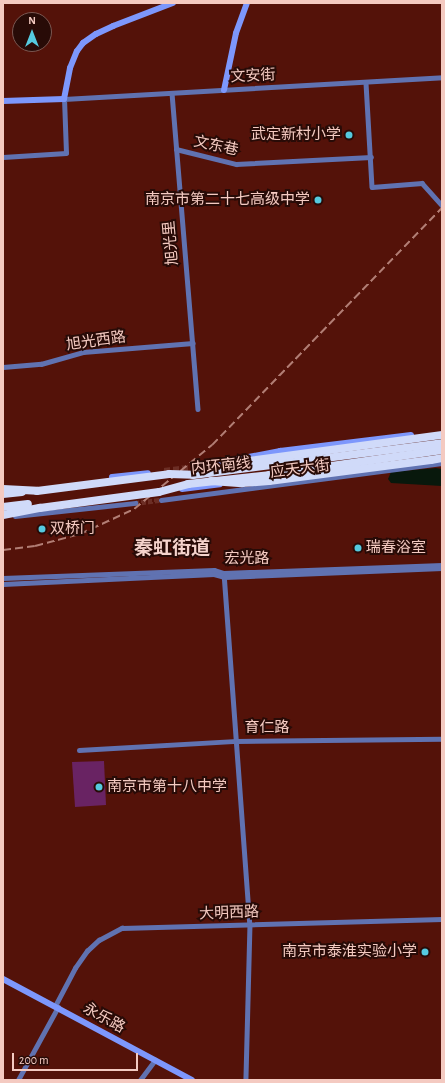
<!DOCTYPE html>
<meta charset="utf-8">
<style>
body{margin:0}
#map{position:relative;width:445px;height:1083px;overflow:hidden;background:#541209;font-family:"Alegreya Sans","Noto Sans SC",sans-serif}
div>[style]{position:absolute}
[style*='--x']{left:calc(var(--x)*1px);top:calc(var(--y)*1px);width:calc(var(--w)*1px);rotate:calc(var(--a)*1deg)}
.green>*{inset:0;background:#692363}
.water>*{inset:0;background:#08180c}
.street-tunnel>*{height:4.5px;margin-top:-2.25px;transform-origin:0;background:repeating-linear-gradient(90deg,#6c2e25 0 4.5px,transparent 0 6.5px)}
.secondary-tunnel>*{height:6px;margin-top:-3px;transform-origin:0;background:repeating-linear-gradient(90deg,#6c2e25 0 6px,transparent 0 9px)}
.street>*{height:4.5px;margin:-2.25px;padding:0 2.25px;transform-origin:2.25px;border-radius:2.25px;background:#6072b1}
.secondary>*{height:6px;margin:-3px;padding:0 3px;transform-origin:3px;border-radius:3px;background:#7d97fc}
.highway>*{height:8px;margin:-4px;padding:0 4px;transform-origin:4px;border-radius:4px;background:#d0daf9}
.rail>*{height:1.5px;margin-top:-0.75px;transform-origin:0;background:repeating-linear-gradient(90deg,#b27e75 0 8px,transparent 0 12px)}
.highway-bridge>*{height:8px;margin:-4px;padding:0 4px;transform-origin:4px;border-radius:4px;background:#d0daf9}
.dots>*{width:11px;height:11px;translate:-50% -50%;box-sizing:border-box;border:2px solid #280b07;border-radius:50%}
span{translate:-50% -50%;white-space:nowrap;text-align:center;line-height:1.15;-webkit-text-stroke:4px #280b07;paint-order:stroke}
.street-label{font-size:15px;color:#f4cac1}
.poi-label{font-size:15px;color:#f4cac1}
.right{translate:-100% -50%;text-align:right}
.left{translate:0 -50%;text-align:left}
.district-label{font-size:19px;color:#f5d3cc;font-weight:700}
.frame{position:absolute;inset:0;border:4px solid #f4cac1;pointer-events:none}
.north{position:absolute;left:12px;top:12px;width:40px;height:40px;box-sizing:border-box;background:#280b07;border:1px solid #7a5751;border-radius:50%;rotate:0deg;font-size:11px;font-weight:700;line-height:16px;text-align:center;color:#f4cac1}
.north::after{content:'';display:block;margin:auto;width:14px;height:18px;background:#55cadf;clip-path:polygon(50% 0,100% 100%,50% 72%,0 100%)}
.scale{position:absolute;left:12px;top:1053px;width:126px;height:18px;box-sizing:border-box;border:2px solid #f4cac1;border-top:0;padding-left:5px;font-size:12px;line-height:14px;white-space:nowrap;color:#f4cac1;-webkit-text-stroke:3px #280b07;paint-order:stroke}
</style>
<div id="map">
<div class="green">
<div style="clip-path:polygon(104px 761px,106px 805px,75px 807px,72px 762px)"></div>
</div>
<div class="water">
<div style="clip-path:polygon(436px 468px,442px 469px,442px 486px,391px 483px,388px 479px,391px 472px)"></div>
</div>
<div class="street-tunnel">
<div style="--x:135;--y:503;--w:26;--a:-7"></div>
</div>
<div class="secondary-tunnel">
<div style="--x:164;--y:471;--w:32;--a:-7"></div>
</div>
<div class="street">
<div style="--x:366;--y:83;--w:104;--a:86.7"></div>
<div style="--x:372;--y:187;--w:50;--a:-4.6"></div>
<div style="--x:422;--y:183;--w:30;--a:48"></div>
<div style="--x:172;--y:93;--w:317;--a:85.3"></div>
<div style="--x:176;--y:149;--w:62;--a:14"></div>
<div style="--x:236;--y:164;--w:135;--a:-3"></div>
<div style="--x:3;--y:157;--w:63;--a:-3.6"></div>
<div style="--x:66;--y:153;--w:54;--a:-92.1"></div>
<div style="--x:64;--y:99;--w:379;--a:-3.3"></div>
<div style="--x:3;--y:367;--w:38;--a:-5"></div>
<div style="--x:41;--y:364;--w:44;--a:-15.9"></div>
<div style="--x:83;--y:352;--w:110;--a:-4.7"></div>
<div style="--x:161;--y:500;--w:283;--a:-7.5"></div>
<div style="--x:15;--y:516;--w:121;--a:-6.2"></div>
<div style="--x:224;--y:573;--w:352;--a:85.8"></div>
<div style="--x:250;--y:924;--w:156;--a:91.5"></div>
<div style="--x:3;--y:578;--w:211;--a:-2.2"></div>
<div style="--x:214;--y:570;--w:10;--a:17"></div>
<div style="--x:224;--y:573;--w:218;--a:-2.1"></div>
<div style="--x:3;--y:584;--w:211;--a:-2.7"></div>
<div style="--x:214;--y:574;--w:11;--a:15"></div>
<div style="--x:225;--y:577;--w:217;--a:-2.4"></div>
<div style="--x:79;--y:750;--w:158;--a:-3.3"></div>
<div style="--x:237;--y:741;--w:205;--a:-0.6"></div>
<div style="--x:55;--y:1006;--w:43;--a:-62.2"></div>
<div style="--x:75;--y:968;--w:21;--a:-55"></div>
<div style="--x:87;--y:951;--w:16;--a:-43"></div>
<div style="--x:99;--y:940;--w:26;--a:-28"></div>
<div style="--x:122;--y:928;--w:320;--a:-1.6"></div>
<div style="--x:18;--y:1080;--w:83;--a:-61.3"></div>
<div style="--x:140;--y:1080;--w:25;--a:-53"></div>
</div>
<div class="secondary">
<div style="--x:224;--y:90;--w:58;--a:-78.1"></div>
<div style="--x:236;--y:33;--w:32;--a:-70"></div>
<div style="--x:3;--y:101;--w:61;--a:-1.9"></div>
<div style="--x:64;--y:99;--w:32;--a:-79"></div>
<div style="--x:70;--y:68;--w:18;--a:-68"></div>
<div style="--x:77;--y:51;--w:10;--a:-53"></div>
<div style="--x:83;--y:43;--w:16;--a:-35"></div>
<div style="--x:96;--y:34;--w:19;--a:-25"></div>
<div style="--x:113;--y:26;--w:64;--a:-21"></div>
<div style="--x:196;--y:467;--w:86;--a:-10.8"></div>
<div style="--x:280;--y:451;--w:132;--a:-7"></div>
<div style="--x:112;--y:477;--w:36;--a:-6"></div>
<div style="--x:182;--y:489;--w:38;--a:-7"></div>
<div style="--x:3;--y:979;--w:214;--a:28.1"></div>
</div>
<div class="highway">
<div style="--x:431;--y:460;--w:11;--a:-10"></div>
<div style="--x:234;--y:467;--w:16;--a:-22"></div>
<div style="--x:249;--y:461;--w:195;--a:-7.7"></div>
<div style="--x:193;--y:475;--w:251;--a:-7.3"></div>
<div style="--x:188;--y:484;--w:81;--a:-6.3"></div>
<div style="--x:269;--y:475;--w:175;--a:-8.2"></div>
<div style="--x:3;--y:494;--w:19;--a:-6"></div>
<div style="--x:3;--y:507;--w:25;--a:-7"></div>
</div>
<div class="rail">
<div style="--x:3;--y:550;--w:32;--a:-7"></div>
<div style="--x:35;--y:546;--w:47;--a:-14.9"></div>
<div style="--x:80;--y:534;--w:60;--a:-24.8"></div>
<div style="--x:134;--y:509;--w:101;--a:-39.4"></div>
<div style="--x:212;--y:445;--w:330;--a:-45.9"></div>
</div>
<div class="highway-bridge">
<div style="--x:211;--y:481;--w:31;--a:4"></div>
<div style="--x:242;--y:483;--w:27;--a:-4"></div>
<div style="--x:269;--y:481;--w:163;--a:-7.4"></div>
<div style="--x:3;--y:489;--w:34;--a:3"></div>
<div style="--x:37;--y:491;--w:133;--a:-7.3"></div>
<div style="--x:169;--y:474;--w:24;--a:2"></div>
<div style="--x:3;--y:515;--w:38;--a:-11"></div>
<div style="--x:40;--y:508;--w:120;--a:-7.7"></div>
<div style="--x:159;--y:492;--w:30;--a:-15"></div>
</div>
<div class="dots">
<div style="left:349px;top:135px;background:#55cadf"></div>
<div style="left:318px;top:200px;background:#55cadf"></div>
<div style="left:42px;top:529px;background:#55cadf"></div>
<div style="left:358px;top:548px;background:#55cadf"></div>
<div style="left:99px;top:787px;background:#55cadf"></div>
<div style="left:425px;top:952px;background:#55cadf"></div>
</div>
<div class="street-label">
<span style="left:253px;top:76px;rotate:-3deg">文安街</span>
<span style="left:216px;top:146px;rotate:12deg">文东巷</span>
<span style="left:171px;top:243px;rotate:-95deg">旭光里</span>
<span style="left:96px;top:341px;rotate:-8deg">旭光西路</span>
<span style="left:221px;top:466px;rotate:-6deg">内环南线</span>
<span style="left:300px;top:469px;rotate:-7deg">应天大街</span>
<span style="left:247px;top:559px">宏光路</span>
<span style="left:267px;top:728px">育仁路</span>
<span style="left:229px;top:913px;rotate:-2deg">大明西路</span>
<span style="left:104px;top:1018px;rotate:29deg">永乐路</span>
</div>
<div class="poi-label">
<span class="right" style="left:341px;top:135px">武定新村小学</span>
<span class="right" style="left:310px;top:200px">南京市第二十七高级中学</span>
<span class="left" style="left:50px;top:529px">双桥门</span>
<span class="left" style="left:366px;top:548px">瑞春浴室</span>
<span class="left" style="left:107px;top:787px">南京市第十八中学</span>
<span class="right" style="left:417px;top:952px">南京市泰淮实验小学</span>
</div>
<div class="district-label">
<span style="left:172px;top:549px">秦虹街道</span>
</div>
<div class="frame"></div>
<div class="north">N</div>
<div class="scale">200 m</div>
</div>
